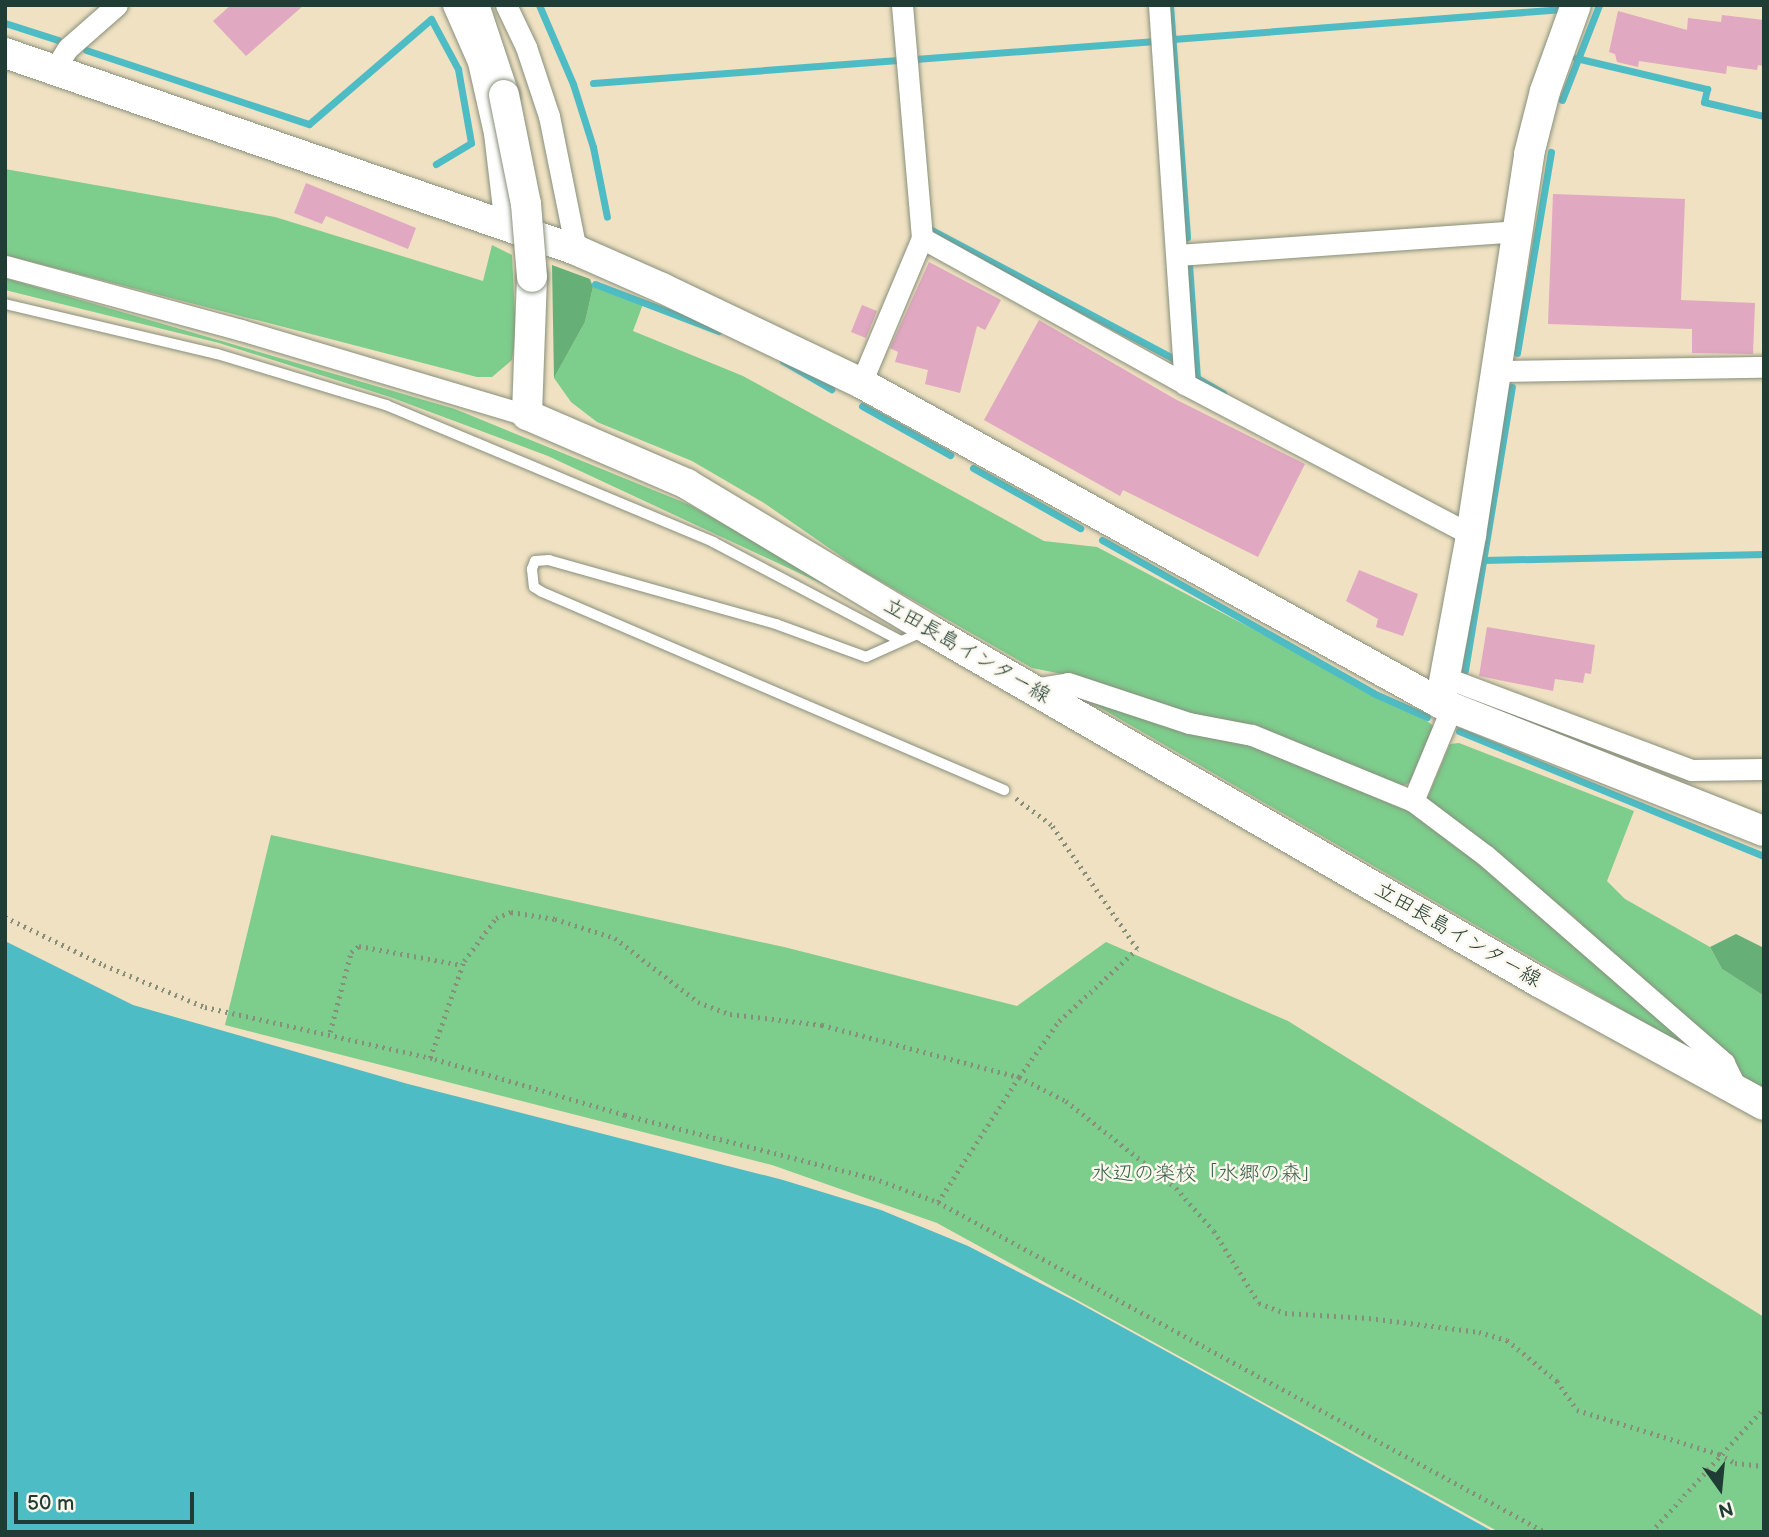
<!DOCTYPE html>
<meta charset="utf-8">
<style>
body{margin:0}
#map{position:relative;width:1769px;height:1537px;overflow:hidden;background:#efe1c2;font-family:"Balsamiq Sans","Klee One",sans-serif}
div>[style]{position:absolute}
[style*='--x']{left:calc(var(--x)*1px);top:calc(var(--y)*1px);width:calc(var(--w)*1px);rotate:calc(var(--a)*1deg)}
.green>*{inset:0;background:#7dcd8d}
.forest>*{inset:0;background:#66b078}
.water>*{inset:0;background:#4ebcc4}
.stream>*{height:7px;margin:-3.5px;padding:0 3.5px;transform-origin:3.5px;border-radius:3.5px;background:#4ebcc4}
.building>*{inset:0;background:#e0a8c1}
.path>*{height:4.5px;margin-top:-2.25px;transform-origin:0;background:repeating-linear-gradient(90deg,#878f7b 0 2px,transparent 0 7px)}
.roads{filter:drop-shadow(0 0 2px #878f7b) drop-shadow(0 0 2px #878f7b)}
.lane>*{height:10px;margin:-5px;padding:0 5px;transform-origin:5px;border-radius:5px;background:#fff}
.street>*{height:21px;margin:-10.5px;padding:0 10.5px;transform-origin:10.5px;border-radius:10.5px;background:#fff}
.secondary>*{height:30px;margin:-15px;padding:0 15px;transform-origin:15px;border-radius:15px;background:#fff}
.bridges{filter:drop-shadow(0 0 2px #878f7b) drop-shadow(0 0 2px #878f7b)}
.secondary-bridge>*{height:30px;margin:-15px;padding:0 15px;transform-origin:15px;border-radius:15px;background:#fff}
span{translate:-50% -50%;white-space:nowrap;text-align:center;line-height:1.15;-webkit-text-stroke:5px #fbf7ec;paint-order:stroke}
.street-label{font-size:21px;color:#1f3d34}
.park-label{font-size:21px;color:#36614a}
.frame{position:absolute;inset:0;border:7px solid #1f3d34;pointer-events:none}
.north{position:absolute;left:1685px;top:1453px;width:70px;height:70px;-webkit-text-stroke:5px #fbf7ec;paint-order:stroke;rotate:165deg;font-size:19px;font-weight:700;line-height:28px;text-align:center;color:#1f3d34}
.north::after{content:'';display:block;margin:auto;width:24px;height:32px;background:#1f3d34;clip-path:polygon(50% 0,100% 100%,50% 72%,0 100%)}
.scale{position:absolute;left:14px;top:1492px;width:180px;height:32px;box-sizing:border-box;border:4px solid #1f3d34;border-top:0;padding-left:9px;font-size:21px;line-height:24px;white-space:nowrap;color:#1f3d34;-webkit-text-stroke:5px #fbf7ec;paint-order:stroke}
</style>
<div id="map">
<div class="green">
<div style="clip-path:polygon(5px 169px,275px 217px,483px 281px,492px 245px,512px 255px,516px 335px,512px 360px,492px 377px,477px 377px,5px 255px)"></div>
<div style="clip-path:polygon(5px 278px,455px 409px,690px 505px,859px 601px,548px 456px,390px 397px,219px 343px,5px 290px)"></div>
<div style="clip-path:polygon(593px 287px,643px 304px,633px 331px,743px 376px,1044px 541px,1097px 547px,1427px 721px,1436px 728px,1411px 782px,1398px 788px,1082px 678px,1032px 668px,861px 570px,764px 503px,692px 461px,597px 422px,571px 402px,554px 378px,585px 322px)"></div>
<div style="clip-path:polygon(1080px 696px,1247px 739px,1412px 810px,1484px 862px,1714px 1063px)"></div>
<div style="clip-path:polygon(1459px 743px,1634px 811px,1607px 881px,1625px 899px,1710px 947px,1722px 969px,1764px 996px,1764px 1091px,1745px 1079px,1727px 1055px,1609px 957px,1575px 918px,1427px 799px,1450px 744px)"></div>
<div style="clip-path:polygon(271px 835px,784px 947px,1017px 1006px,1106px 942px,1288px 1021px,1764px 1317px,1764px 1532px,1499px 1532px,937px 1223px,772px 1165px,225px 1025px)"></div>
</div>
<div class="forest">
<div style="clip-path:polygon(552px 265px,590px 279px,593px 287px,585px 322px,554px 378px)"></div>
<div style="clip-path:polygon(1736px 934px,1764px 948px,1764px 996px,1722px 969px,1710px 947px)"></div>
</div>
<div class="water">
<div style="clip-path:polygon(5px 941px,133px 1005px,408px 1084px,783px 1180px,881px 1210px,968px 1246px,1075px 1301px,1494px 1532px,5px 1532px)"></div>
</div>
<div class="stream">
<div style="--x:539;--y:5;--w:86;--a:66.7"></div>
<div style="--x:573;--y:84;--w:66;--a:72.4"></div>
<div style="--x:593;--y:147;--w:71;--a:78.7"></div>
<div style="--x:1170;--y:5;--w:233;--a:85.8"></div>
<div style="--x:5;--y:23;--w:56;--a:17.8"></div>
<div style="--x:1173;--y:39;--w:388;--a:-4.4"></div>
<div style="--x:86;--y:50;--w:235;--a:18.4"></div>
<div style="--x:309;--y:124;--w:161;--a:-40.7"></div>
<div style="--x:431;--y:19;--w:57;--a:61.6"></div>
<div style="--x:458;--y:69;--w:75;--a:80"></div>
<div style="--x:471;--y:143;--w:41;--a:149"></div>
<div style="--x:1576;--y:58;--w:135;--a:13.3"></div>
<div style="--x:1707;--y:89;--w:13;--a:103"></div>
<div style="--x:1704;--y:102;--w:62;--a:13.1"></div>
<div style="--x:915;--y:59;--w:238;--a:-4.3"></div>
<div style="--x:593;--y:83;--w:306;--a:-4.3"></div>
<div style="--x:1562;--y:100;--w:102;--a:-68.7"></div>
<div style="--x:928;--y:228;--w:281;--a:28"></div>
<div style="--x:1189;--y:264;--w:114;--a:86"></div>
<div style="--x:1197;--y:378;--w:30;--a:30"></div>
<div style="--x:595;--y:284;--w:132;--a:20.9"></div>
<div style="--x:1517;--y:353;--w:204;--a:-80.4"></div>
<div style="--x:783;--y:361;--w:56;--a:30.3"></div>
<div style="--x:862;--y:406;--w:101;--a:29.1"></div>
<div style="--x:973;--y:468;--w:123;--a:29.3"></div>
<div style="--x:1102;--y:540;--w:311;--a:29.4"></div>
<div style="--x:1373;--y:693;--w:59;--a:24"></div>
<div style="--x:1483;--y:560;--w:281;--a:-1.2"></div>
<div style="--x:1465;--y:670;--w:287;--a:-80.6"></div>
<div style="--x:1459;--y:731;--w:330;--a:22.3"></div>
</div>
<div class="building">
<div style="clip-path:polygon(231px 5px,304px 5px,246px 56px,213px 21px)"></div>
<div style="clip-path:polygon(1618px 11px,1687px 30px,1688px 18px,1721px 22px,1722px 15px,1764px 20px,1764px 66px,1758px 65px,1757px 70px,1727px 66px,1726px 74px,1639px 61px,1638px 67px,1617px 62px,1615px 54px,1609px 52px)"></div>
<div style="clip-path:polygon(306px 183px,416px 228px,408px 249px,326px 216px,322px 224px,294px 213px)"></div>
<div style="clip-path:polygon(1553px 194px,1685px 199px,1681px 300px,1755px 303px,1753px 354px,1692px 353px,1692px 329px,1548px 324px)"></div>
<div style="clip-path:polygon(929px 262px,1001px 300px,985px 330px,977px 326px,960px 393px,925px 384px,928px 370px,895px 362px,898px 352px,890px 348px)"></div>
<div style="clip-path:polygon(862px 305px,877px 311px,866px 338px,851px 332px)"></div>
<div style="clip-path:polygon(1039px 320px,1175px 399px,1305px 464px,1258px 557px,1123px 490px,1120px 496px,984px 420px)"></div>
<div style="clip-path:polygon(1359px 570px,1418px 594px,1403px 636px,1376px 627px,1378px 619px,1346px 601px)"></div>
<div style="clip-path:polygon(1487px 627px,1595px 645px,1591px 674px,1585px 673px,1583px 683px,1555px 679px,1553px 691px,1479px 676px)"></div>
</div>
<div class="path">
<div style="--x:5;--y:917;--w:110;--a:25.9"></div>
<div style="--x:104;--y:965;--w:109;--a:22.6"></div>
<div style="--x:205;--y:1007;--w:236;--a:12.7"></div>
<div style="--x:435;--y:1059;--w:198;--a:16.4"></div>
<div style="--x:625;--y:1115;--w:256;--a:14.3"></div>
<div style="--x:873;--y:1178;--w:69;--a:20.3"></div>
<div style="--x:938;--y:1202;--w:691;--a:28.53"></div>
<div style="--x:330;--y:1032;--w:83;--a:-75.3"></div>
<div style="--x:351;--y:952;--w:10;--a:-37"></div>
<div style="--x:359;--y:946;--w:105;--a:10.5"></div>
<div style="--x:430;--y:1058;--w:103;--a:-70.7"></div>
<div style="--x:464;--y:961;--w:54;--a:-53.3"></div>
<div style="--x:496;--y:918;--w:16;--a:-22"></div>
<div style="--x:511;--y:912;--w:45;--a:9"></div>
<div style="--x:555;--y:919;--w:63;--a:17.6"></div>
<div style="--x:615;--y:938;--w:105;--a:37.6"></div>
<div style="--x:698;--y:1002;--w:34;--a:21"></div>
<div style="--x:730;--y:1014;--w:93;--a:6.8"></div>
<div style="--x:822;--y:1025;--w:204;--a:14.8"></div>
<div style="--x:1019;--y:1077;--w:69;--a:-54.5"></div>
<div style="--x:1059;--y:1021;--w:106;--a:-42.7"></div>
<div style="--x:1137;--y:949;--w:151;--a:-124.7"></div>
<div style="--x:1051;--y:825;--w:44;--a:-143.4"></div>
<div style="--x:938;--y:1202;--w:149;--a:-57.1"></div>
<div style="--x:1019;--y:1077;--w:53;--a:27.1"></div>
<div style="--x:1066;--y:1101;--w:140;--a:38.3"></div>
<div style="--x:1176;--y:1188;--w:57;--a:48.5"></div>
<div style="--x:1214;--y:1231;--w:85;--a:58"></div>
<div style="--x:1259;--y:1303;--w:28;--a:21"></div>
<div style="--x:1285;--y:1313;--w:84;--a:3.4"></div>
<div style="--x:1369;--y:1318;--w:111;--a:7.3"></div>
<div style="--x:1479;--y:1332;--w:29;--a:16"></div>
<div style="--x:1507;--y:1340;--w:65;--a:39.4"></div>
<div style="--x:1557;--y:1381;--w:35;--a:55"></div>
<div style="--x:1577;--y:1410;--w:149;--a:17.2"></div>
<div style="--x:1719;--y:1454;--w:18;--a:29"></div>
<div style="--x:1735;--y:1463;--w:29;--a:6"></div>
<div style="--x:1651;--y:1532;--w:168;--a:-47.7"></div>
</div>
<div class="roads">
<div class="lane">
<div style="--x:5;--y:304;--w:218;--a:13.3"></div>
<div style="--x:217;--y:354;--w:177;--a:16.8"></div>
<div style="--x:386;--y:405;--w:355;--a:22.7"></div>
<div style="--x:713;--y:542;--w:212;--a:27.8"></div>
<div style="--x:922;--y:632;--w:61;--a:155.9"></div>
<div style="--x:866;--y:657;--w:96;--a:-159.9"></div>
<div style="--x:776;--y:624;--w:236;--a:-164.3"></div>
<div style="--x:549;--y:560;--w:14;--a:176"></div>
<div style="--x:535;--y:561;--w:9;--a:111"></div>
<div style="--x:532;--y:569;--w:18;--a:84"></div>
<div style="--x:534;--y:587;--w:9;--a:32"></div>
<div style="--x:542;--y:592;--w:503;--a:23.2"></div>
</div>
<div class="street">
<div style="--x:453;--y:5;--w:62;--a:66.3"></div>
<div style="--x:478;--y:62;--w:73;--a:77.3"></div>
<div style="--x:494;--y:133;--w:93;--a:83.2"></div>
<div style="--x:506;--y:5;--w:47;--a:64.5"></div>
<div style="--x:526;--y:47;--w:73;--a:71.6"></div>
<div style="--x:549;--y:116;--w:137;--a:78.6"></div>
<div style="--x:1159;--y:5;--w:380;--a:86.1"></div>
<div style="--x:54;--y:70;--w:26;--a:-58"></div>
<div style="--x:68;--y:48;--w:65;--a:-41.3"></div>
<div style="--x:922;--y:238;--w:301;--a:29"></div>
<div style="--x:1185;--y:384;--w:323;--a:27.8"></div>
<div style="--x:1177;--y:255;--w:340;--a:-4"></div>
<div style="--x:5;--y:266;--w:245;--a:15.2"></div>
<div style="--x:241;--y:330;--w:298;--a:16.6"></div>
<div style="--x:1496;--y:371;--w:268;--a:-0.9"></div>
<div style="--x:861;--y:383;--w:157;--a:-67.2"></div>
<div style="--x:922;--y:238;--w:234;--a:-94.9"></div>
<div style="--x:1444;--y:677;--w:264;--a:20.6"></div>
<div style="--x:1691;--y:770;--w:73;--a:-0.8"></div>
<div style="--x:1032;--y:689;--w:36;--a:-9"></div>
<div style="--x:1068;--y:683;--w:127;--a:18.3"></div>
<div style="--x:1189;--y:723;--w:64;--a:10.8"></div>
<div style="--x:1252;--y:735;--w:174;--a:22.3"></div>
<div style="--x:1413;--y:801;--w:90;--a:36.9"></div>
<div style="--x:1485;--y:855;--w:317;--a:41"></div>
<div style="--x:1724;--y:1063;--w:30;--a:64"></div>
<div style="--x:1413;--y:801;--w:102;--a:-67.5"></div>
</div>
<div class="secondary">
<div style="--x:474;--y:5;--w:95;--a:71.6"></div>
<div style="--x:5;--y:53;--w:604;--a:19.03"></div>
<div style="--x:576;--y:250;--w:94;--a:23.8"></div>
<div style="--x:662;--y:288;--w:221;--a:25.5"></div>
<div style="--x:861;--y:383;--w:662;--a:28.93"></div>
<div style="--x:1440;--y:703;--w:348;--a:21.6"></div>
<div style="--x:532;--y:277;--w:138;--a:92.1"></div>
<div style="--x:527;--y:415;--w:174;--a:23.3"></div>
<div style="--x:687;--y:484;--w:281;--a:31"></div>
<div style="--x:928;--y:629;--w:706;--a:30.02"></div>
<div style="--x:1539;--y:982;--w:256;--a:28.7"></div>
<div style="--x:1440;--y:703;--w:171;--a:-79.5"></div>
<div style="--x:1471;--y:535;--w:385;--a:-81.3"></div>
<div style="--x:1529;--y:154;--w:65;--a:-75.7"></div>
<div style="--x:1545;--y:91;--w:91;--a:-70.2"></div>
</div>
</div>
<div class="bridges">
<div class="secondary-bridge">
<div style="--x:504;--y:95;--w:111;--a:78.6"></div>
<div style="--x:526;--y:204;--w:73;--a:85.3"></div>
</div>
</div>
<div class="street-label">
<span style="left:967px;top:651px;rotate:30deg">立田長島インター線</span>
<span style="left:1458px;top:935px;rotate:30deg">立田長島インター線</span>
</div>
<div class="park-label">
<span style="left:1207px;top:1174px">水辺の楽校「水郷の森」</span>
</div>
<div class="frame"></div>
<div class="north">N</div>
<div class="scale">50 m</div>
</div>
